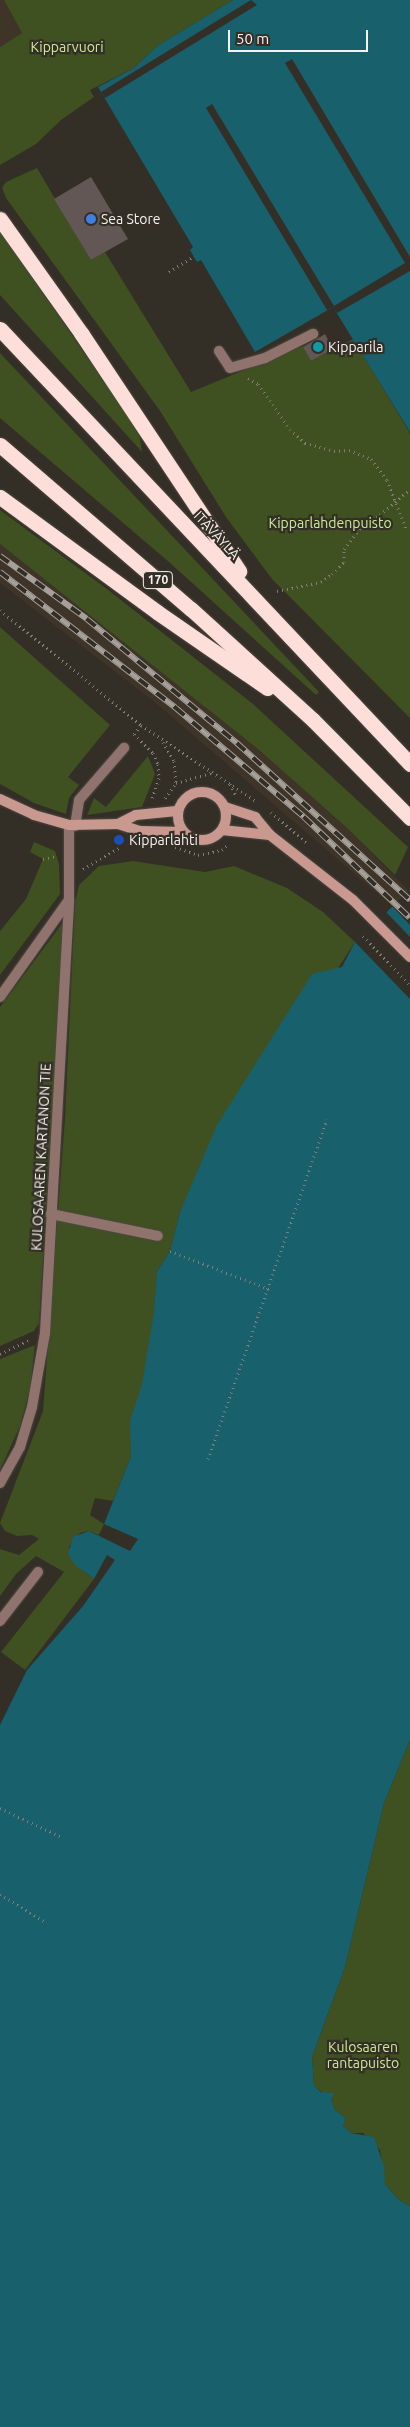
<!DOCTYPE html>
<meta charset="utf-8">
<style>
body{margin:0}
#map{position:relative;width:410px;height:2427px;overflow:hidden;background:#332e26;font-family:Ubuntu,sans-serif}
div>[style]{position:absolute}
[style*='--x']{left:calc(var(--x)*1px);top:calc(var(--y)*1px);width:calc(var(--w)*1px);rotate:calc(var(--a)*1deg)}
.built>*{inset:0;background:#3e3427}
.green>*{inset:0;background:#3f5021}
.water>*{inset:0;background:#17606c}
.pier>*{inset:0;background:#332e26}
.building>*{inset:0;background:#625754}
.path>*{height:3px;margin-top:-1.5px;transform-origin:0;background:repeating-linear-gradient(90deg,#827d76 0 1px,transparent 0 5px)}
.roads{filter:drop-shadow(0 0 1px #4e4942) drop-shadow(0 0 1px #4e4942)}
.lane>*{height:10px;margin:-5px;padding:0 5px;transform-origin:5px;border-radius:5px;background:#91736d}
.street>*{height:10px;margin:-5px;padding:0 5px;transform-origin:5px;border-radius:5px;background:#91736d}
.secondary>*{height:10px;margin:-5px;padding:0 5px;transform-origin:5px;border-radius:5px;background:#c99990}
.secondary>.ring{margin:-5px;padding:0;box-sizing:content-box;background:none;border:10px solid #c99990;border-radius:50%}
.highway>*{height:15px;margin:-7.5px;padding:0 7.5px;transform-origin:7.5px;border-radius:7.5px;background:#fdded8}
.rail>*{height:5.5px;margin-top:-2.75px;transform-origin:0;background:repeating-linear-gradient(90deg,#332e26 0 11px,#a5a19a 0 22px);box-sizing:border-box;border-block:1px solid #a5a19a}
.dots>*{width:14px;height:14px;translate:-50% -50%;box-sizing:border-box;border:2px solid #332e26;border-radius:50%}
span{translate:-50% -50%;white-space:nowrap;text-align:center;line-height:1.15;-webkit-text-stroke:4.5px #332e26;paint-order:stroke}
.shield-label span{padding:1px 4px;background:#332e26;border:1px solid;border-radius:4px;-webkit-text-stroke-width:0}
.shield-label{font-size:12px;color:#f6f2ed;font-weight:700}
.park-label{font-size:14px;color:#cced95}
.poi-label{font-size:14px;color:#f6f2ed}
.left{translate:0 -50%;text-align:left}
.street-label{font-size:14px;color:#f6f2ed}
.scale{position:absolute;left:228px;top:30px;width:140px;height:22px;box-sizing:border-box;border:2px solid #f6f2ed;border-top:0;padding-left:6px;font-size:15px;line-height:18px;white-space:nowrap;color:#f6f2ed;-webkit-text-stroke:4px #332e26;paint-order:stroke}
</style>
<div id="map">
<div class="built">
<div style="clip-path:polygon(0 0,4px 0,22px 33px,0 47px)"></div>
<div style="clip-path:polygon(0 544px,259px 750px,346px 827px,409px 891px,392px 906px,157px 704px,0 583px)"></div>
</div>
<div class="green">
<div style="clip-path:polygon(4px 0,233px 0,157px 46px,134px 68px,90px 90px,94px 97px,61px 120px,36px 144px,0 165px,0 47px,22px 33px)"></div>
<div style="clip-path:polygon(37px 168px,91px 260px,105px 252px,191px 392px,303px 346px,311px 361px,353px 339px,410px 433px,410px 718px,272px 579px,226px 517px,160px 411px,6px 198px,2px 188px,6px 182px)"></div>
<div style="clip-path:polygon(0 231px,139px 432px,142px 452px,0 295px)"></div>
<div style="clip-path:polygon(0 353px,319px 692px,316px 695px,169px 562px,0 418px)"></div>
<div style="clip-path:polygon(0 510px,107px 589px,253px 704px,408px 847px,395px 875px,346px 827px,259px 750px,0 544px)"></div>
<div style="clip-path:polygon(0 627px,110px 725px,68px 777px,79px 785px,69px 798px,66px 814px,34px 803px,0 784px)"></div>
<div style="clip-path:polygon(148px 756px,155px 774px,142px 807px,87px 815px,94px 798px,106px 807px)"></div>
<div style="clip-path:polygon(34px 842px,55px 851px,59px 864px,60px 894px,0 975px,0 931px,26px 899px,43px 859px,30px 852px)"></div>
<div style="clip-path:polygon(133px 861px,205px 872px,234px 866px,287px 888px,323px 912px,355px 942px,180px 1212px,170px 1251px,157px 1272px,155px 1434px,131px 1441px,131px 1456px,113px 1501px,95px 1498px,90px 1515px,104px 1524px,99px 1535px,89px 1531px,80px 1533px,69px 1547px,84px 1572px,94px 1579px,25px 1670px,1px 1652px,64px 1572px,36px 1556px,16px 1574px,0 1596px,0 1549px,19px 1555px,39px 1539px,32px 1535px,17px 1536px,5px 1531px,0 1523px,43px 1411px,65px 1118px,75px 903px,79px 885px,99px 866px)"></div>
<div style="clip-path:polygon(64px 921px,39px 1323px,34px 1331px,0 1346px,0 1007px)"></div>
<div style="clip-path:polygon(35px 1345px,30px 1389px,20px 1426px,0 1470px,0 1359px)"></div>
<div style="clip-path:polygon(410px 1740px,410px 2206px,399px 2200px,385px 2184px,380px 2150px,363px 2133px,351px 2133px,343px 2126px,346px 2118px,335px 2110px,331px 2099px,314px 2086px,312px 2057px,345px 1967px,384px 1803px)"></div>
</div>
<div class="water">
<div style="clip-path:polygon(233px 0,410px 0,410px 432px,333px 307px,255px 352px,201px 260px,197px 262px,190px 250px,193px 247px,98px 87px,134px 68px,157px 46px)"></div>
<div style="clip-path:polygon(410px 890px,410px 1740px,384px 1803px,345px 1967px,312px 2057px,314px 2086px,321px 2092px,334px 2093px,331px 2099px,335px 2110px,346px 2118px,343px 2126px,351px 2133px,374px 2137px,384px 2166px,385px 2184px,399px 2200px,410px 2206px,410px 2427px,0 2427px,0 1725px,27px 1670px,83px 1606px,115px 1560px,107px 1555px,94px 1579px,75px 1565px,68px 1554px,73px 1537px,89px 1531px,130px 1551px,138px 1539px,104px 1524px,131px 1456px,130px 1421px,142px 1384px,154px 1313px,157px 1272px,170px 1251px,180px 1212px,217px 1125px,312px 974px,342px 967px,355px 942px)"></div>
</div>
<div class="pier">
<div style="clip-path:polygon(251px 0,257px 5px,105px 98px,101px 92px)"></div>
<div style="clip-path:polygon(292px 59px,410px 257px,410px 271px,337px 313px,333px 307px,327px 310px,206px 108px,212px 104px,334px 306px,405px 263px,285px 63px)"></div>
<div style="clip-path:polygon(409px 891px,410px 892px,410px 925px,392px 906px)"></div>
<div style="clip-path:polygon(386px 912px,410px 937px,410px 999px,355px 942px)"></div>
</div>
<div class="building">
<div style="clip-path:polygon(91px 177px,128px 239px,91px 260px,54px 199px)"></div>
<div style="clip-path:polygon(325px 334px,333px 349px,311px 361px,303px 347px)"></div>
</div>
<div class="path">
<div style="--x:169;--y:272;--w:30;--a:-33"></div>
<div style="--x:248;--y:378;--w:12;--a:31"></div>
<div style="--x:258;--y:384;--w:55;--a:54.6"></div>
<div style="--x:290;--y:429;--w:21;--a:43"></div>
<div style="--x:305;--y:443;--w:30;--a:15"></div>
<div style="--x:334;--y:451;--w:15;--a:-4"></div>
<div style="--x:349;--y:450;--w:24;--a:22"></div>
<div style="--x:371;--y:459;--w:26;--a:53"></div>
<div style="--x:387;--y:480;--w:55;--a:68.6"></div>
<div style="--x:277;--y:591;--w:45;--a:-11.6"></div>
<div style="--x:321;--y:582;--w:14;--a:-36"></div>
<div style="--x:332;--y:574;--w:17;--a:-45"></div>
<div style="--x:344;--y:562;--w:13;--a:-90"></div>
<div style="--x:344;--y:549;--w:31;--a:-53"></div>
<div style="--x:363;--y:524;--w:19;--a:-28"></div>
<div style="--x:380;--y:515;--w:40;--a:-41"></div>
<div style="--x:0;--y:610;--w:182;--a:39.2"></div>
<div style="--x:141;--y:725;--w:138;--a:33.5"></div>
<div style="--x:134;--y:734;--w:27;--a:45"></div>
<div style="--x:153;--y:753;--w:12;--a:66"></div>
<div style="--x:158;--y:764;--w:14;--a:86"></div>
<div style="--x:159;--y:778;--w:24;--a:109"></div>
<div style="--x:134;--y:734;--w:11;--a:-52"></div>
<div style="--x:163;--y:742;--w:22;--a:60"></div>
<div style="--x:174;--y:761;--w:22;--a:85"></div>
<div style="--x:230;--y:784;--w:13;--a:63"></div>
<div style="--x:165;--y:798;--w:19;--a:-54"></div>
<div style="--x:176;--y:783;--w:37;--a:-16"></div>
<div style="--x:271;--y:812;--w:49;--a:40.9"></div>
<div style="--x:175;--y:847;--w:24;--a:19"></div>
<div style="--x:198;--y:855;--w:25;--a:-12"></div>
<div style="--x:222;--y:850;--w:9;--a:-41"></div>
<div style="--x:43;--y:859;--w:12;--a:-14"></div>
<div style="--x:83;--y:869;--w:42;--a:-30.3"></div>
<div style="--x:363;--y:936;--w:68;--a:46.2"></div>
<div style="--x:170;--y:1251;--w:106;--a:21"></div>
<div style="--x:0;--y:1354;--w:34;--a:-26"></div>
<div style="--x:208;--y:1459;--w:360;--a:-70.7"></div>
<div style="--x:0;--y:1808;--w:68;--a:25.1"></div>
<div style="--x:0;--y:1894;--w:52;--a:31.5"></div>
</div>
<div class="roads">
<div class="lane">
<div style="--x:219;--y:351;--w:20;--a:57"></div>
<div style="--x:230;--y:368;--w:36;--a:-16"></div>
<div style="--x:265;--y:358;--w:54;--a:-26.6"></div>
<div style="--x:75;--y:826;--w:26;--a:-81"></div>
<div style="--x:79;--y:800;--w:69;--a:-49.1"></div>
<div style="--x:51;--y:1214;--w:109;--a:11.6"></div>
<div style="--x:0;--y:1483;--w:41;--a:-60.9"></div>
<div style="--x:20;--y:1447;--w:42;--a:-73.3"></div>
<div style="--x:32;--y:1407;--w:75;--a:-80"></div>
<div style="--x:0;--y:1621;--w:62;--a:-52.2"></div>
</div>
<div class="street">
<div style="--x:0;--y:997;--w:119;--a:-54.6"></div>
<div style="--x:45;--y:1333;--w:434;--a:-86.8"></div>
<div style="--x:69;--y:900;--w:75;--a:-90"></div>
</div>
<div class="secondary">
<div class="ring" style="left:178px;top:792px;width:38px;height:38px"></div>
<div style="--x:0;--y:799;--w:38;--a:25"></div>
<div style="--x:34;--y:815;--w:36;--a:16"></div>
<div style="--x:69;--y:825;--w:49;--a:-1.2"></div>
<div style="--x:118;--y:824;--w:23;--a:18"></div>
<div style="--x:140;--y:831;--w:43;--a:1.3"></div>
<div style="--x:225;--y:807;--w:32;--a:18"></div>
<div style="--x:255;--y:817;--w:23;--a:50"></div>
<div style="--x:270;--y:835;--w:105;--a:38.1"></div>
<div style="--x:353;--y:900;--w:81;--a:45"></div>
<div style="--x:118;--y:824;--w:20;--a:-27"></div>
<div style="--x:136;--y:815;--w:41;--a:-5.6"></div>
<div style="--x:222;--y:830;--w:48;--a:5.9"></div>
</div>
<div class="highway">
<div style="--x:0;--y:219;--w:140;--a:54.6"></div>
<div style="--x:81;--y:333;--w:286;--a:56.4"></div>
<div style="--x:0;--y:329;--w:598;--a:46.69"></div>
<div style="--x:0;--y:445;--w:252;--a:40.7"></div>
<div style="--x:191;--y:609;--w:165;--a:42.3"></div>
<div style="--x:313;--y:720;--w:138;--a:45.3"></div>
<div style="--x:0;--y:497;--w:195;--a:36.2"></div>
<div style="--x:157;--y:612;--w:134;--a:34.6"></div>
</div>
</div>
<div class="rail">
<div style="--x:0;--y:556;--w:107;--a:35.9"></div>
<div style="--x:87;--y:619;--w:195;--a:39.6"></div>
<div style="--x:237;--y:743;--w:234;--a:42.2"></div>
<div style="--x:0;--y:572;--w:222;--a:37.7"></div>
<div style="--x:176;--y:708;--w:168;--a:40.4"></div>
<div style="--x:304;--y:817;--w:146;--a:43.6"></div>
</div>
<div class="dots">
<div style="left:91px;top:219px;background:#3f7fe0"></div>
<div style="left:318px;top:347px;background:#0f9aa8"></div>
<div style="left:119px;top:840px;background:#1a4fb4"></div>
</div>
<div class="shield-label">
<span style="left:158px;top:580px">170</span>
</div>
<div class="park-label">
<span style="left:67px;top:47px">Kipparvuori</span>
<span style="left:330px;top:523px">Kipparlahdenpuisto</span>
<span style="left:363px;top:2055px">Kulosaaren<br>rantapuisto</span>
</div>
<div class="poi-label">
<span class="left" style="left:101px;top:219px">Sea Store</span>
<span class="left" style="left:328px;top:347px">Kipparila</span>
<span class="left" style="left:129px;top:840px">Kipparlahti</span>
</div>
<div class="street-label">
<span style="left:217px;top:535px;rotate:47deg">ITÄVÄYLÄ</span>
<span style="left:41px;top:1157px;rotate:-87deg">KULOSAAREN KARTANON TIE</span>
</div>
<div class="scale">50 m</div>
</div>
